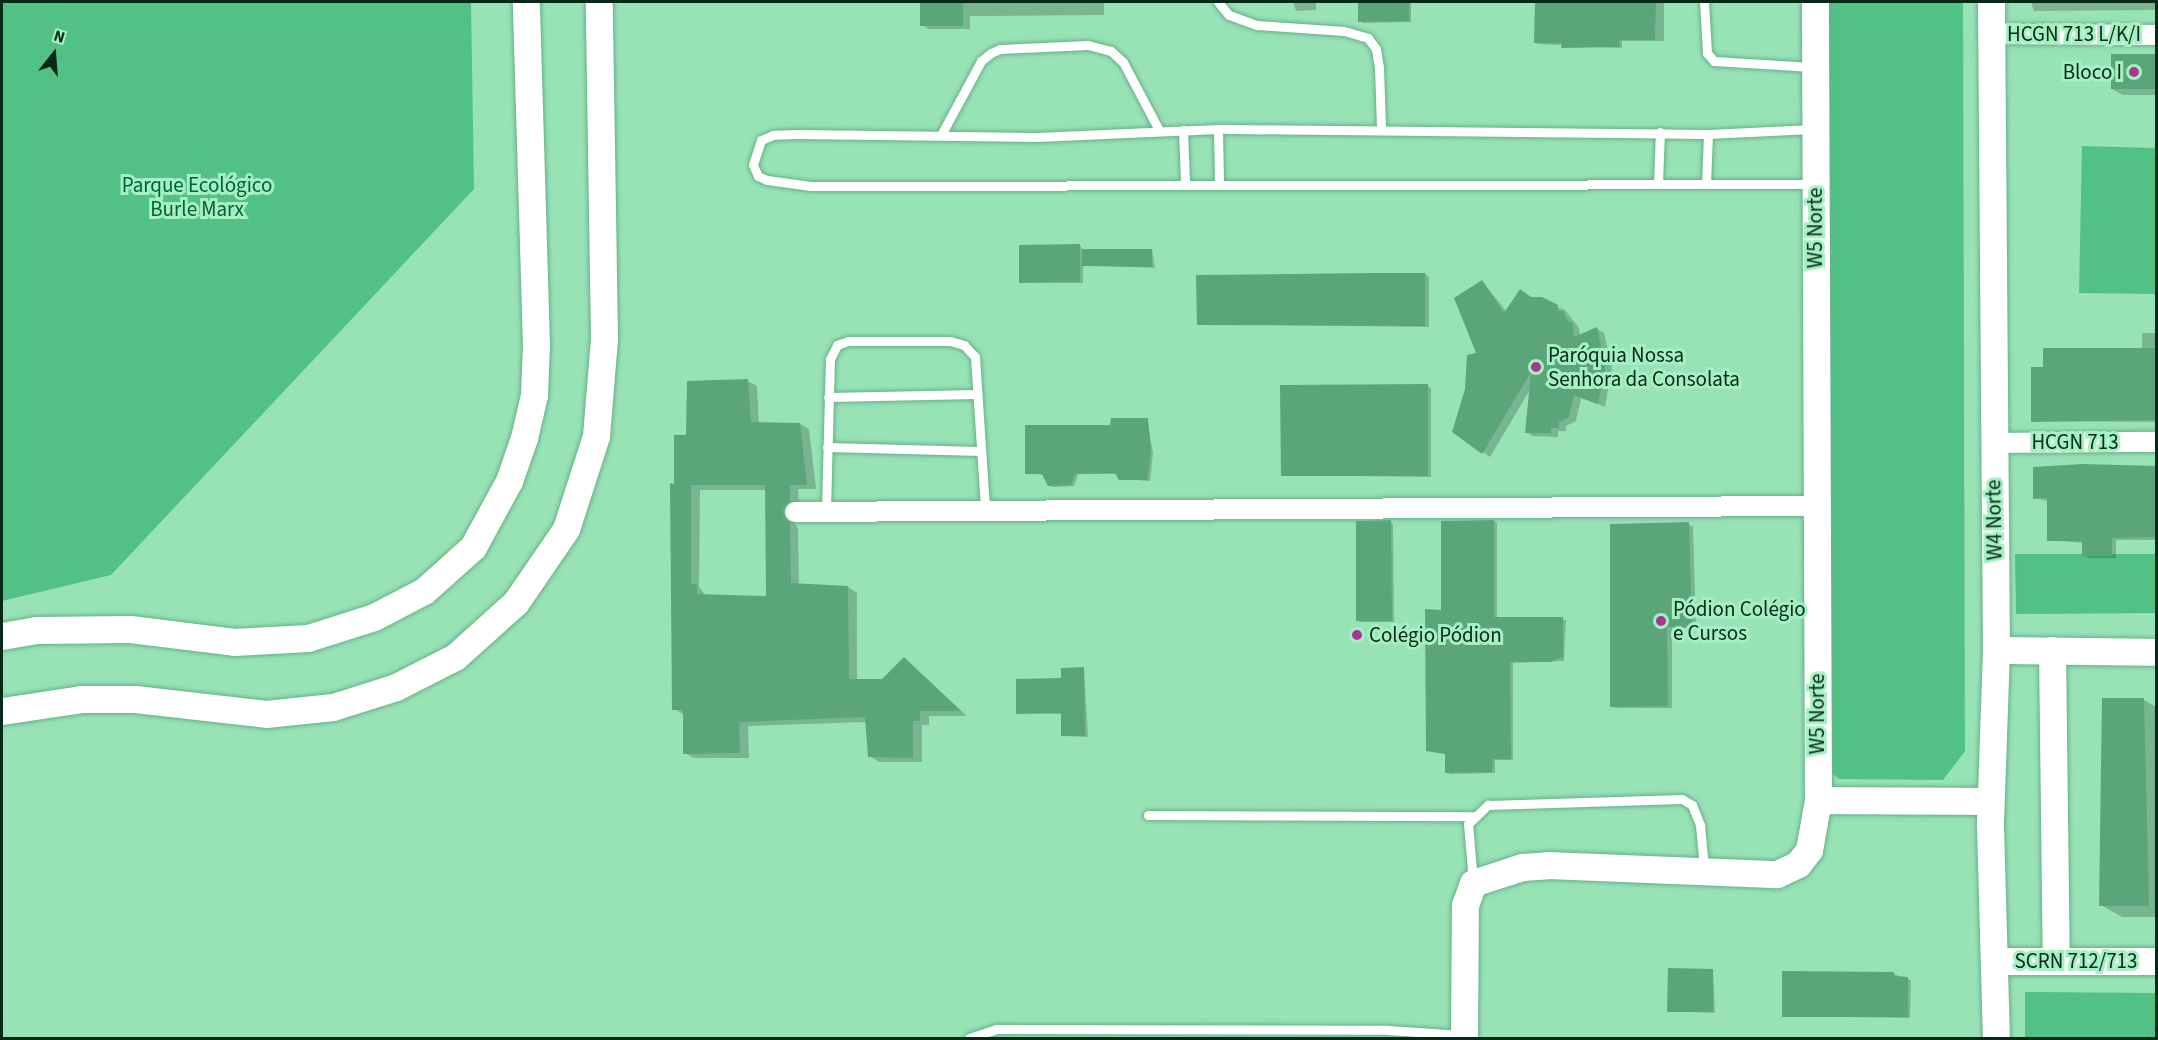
<!DOCTYPE html>
<meta charset="utf-8">
<style>
body{margin:0}
#map{position:relative;width:2158px;height:1040px;overflow:hidden;background:#98e3b6;font-family:"Source Sans 3",sans-serif}
div>[style]{position:absolute}
[style*='--x']{left:calc(var(--x)*1px);top:calc(var(--y)*1px);width:calc(var(--w)*1px);rotate:calc(var(--a)*1deg)}
.green>*{inset:0;background:#52c186}
.shadow>*{inset:0;background:#0003}
.building>*{inset:0;background:#5ba57b}
.roads{filter:drop-shadow(0 0 2px #67b186) drop-shadow(0 0 2px #67b186)}
.lane>*{height:9px;margin:-4.5px;padding:0 4.5px;transform-origin:4.5px;border-radius:4.5px;background:#fff}
.street>*{height:20px;margin:-10px;padding:0 10px;transform-origin:10px;border-radius:10px;background:#fff}
.secondary>*{height:27px;margin:-13.5px;padding:0 13.5px;transform-origin:13.5px;border-radius:13.5px;background:#fff}
.dots>*{width:16px;height:16px;translate:-50% -50%;box-sizing:border-box;border:3px solid #a4f0c3;border-radius:50%}
span{translate:-50% -50%;white-space:nowrap;text-align:center;line-height:1.15;-webkit-text-stroke:6px #a4f0c3;paint-order:stroke}
.street-label{font-size:21px;color:#082818}
.poi-label{font-size:21px;color:#082818}
.right{translate:-100% -50%;text-align:right}
.left{translate:0 -50%;text-align:left}
.park-label{font-size:21px;color:#00623a}
.frame{position:absolute;inset:0;border:3px solid #082818;pointer-events:none}
.north{position:absolute;left:24px;top:24px;width:60px;height:60px;-webkit-text-stroke:4px #a4f0c3;paint-order:stroke;rotate:17deg;font-size:16px;font-weight:700;line-height:24px;text-align:center;color:#082818}
.north::after{content:'';display:block;margin:auto;width:21px;height:27px;background:#082818;clip-path:polygon(50% 0,100% 100%,50% 72%,0 100%)}
</style>
<div id="map">
<div class="green">
<div style="clip-path:polygon(2px 2px,471px 2px,474px 189px,111px 575px,2px 601px)"></div>
<div style="clip-path:polygon(1826px 2px,1963px 2px,1965px 751px,1943px 780px,1839px 779px,1827px 769px)"></div>
<div style="clip-path:polygon(2082px 146px,2156px 148px,2156px 294px,2079px 293px)"></div>
<div style="clip-path:polygon(2015px 554px,2156px 554px,2156px 613px,2016px 614px)"></div>
<div style="clip-path:polygon(2025px 992px,2156px 993px,2156px 1038px,2025px 1038px)"></div>
</div>
<div class="shadow">
<div style="clip-path:polygon(922px 2px,1104px 2px,1104px 15px,970px 16px,970px 29px,929px 29px,922px 25px)"></div>
<div style="clip-path:polygon(1293px 2px,1355px 2px,1316px 2px,1316px 10px,1296px 11px)"></div>
<div style="clip-path:polygon(1359px 2px,1411px 2px,1411px 22px,1363px 23px)"></div>
<div style="clip-path:polygon(1539px 2px,1664px 2px,1664px 41px,1622px 41px,1622px 48px,1539px 44px,1536px 43px)"></div>
<div style="clip-path:polygon(2031px 2px,2156px 2px,2156px 10px,2034px 11px)"></div>
<div style="clip-path:polygon(2156px 55px,2156px 95px,2123px 95px,2112px 89px)"></div>
<div style="clip-path:polygon(1080px 245px,1083px 251px,1152px 250px,1155px 268px,1083px 265px,1083px 283px,1021px 282px)"></div>
<div style="clip-path:polygon(1425px 274px,1429px 277px,1429px 327px,1198px 324px)"></div>
<div style="clip-path:polygon(1482px 281px,1506px 311px,1532px 298px,1565px 310px,1579px 328px,1580px 336px,1597px 329px,1604px 333px,1612px 368px,1605px 407px,1581px 398px,1576px 421px,1566px 426px,1566px 431px,1558px 431px,1558px 437px,1533px 436px,1526px 432px,1531px 388px,1490px 457px,1453px 432px,1478px 354px)"></div>
<div style="clip-path:polygon(2142px 333px,2156px 333px,2156px 422px,2032px 421px,2142px 349px)"></div>
<div style="clip-path:polygon(evenodd,747px 381px,757px 386px,759px 424px,800px 424px,809px 429px,816px 489px,798px 489px,799px 507px,792px 517px,798px 529px,799px 585px,848px 587px,857px 593px,857px 681px,883px 681px,905px 659px,967px 716px,929px 716px,929px 725px,922px 725px,922px 762px,879px 762px,870px 756px,867px 722px,748px 726px,749px 758px,694px 758px,685px 753px,683px 714px,674px 709px,675px 485px,688px 437px,747px 381px,700px 490px,767px 490px,767px 598px,706px 596px,699px 587px,700px 490px)"></div>
<div style="clip-path:polygon(1427px 386px,1431px 388px,1431px 477px,1282px 475px)"></div>
<div style="clip-path:polygon(1147px 420px,1153px 453px,1150px 481px,1122px 479px,1117px 474px,1078px 474px,1074px 486px,1053px 487px,1044px 475px,1027px 473px,1112px 427px)"></div>
<div style="clip-path:polygon(2156px 468px,2156px 540px,2116px 540px,2116px 558px,2089px 558px,2084px 555px,2084px 543px,2048px 540px,2048px 501px,2034px 498px)"></div>
<div style="clip-path:polygon(1494px 521px,1497px 523px,1497px 619px,1566px 620px,1564px 661px,1513px 663px,1513px 760px,1495px 760px,1495px 773px,1449px 774px,1447px 754px,1427px 750px,1443px 611px)"></div>
<div style="clip-path:polygon(1390px 522px,1393px 524px,1394px 622px,1360px 622px,1357px 620px)"></div>
<div style="clip-path:polygon(1688px 524px,1693px 527px,1696px 628px,1672px 628px,1672px 708px,1616px 708px,1612px 706px)"></div>
<div style="clip-path:polygon(1084px 669px,1088px 737px,1063px 736px,1063px 714px,1018px 713px)"></div>
<div style="clip-path:polygon(2144px 700px,2156px 707px,2156px 917px,2122px 917px,2101px 905px)"></div>
<div style="clip-path:polygon(1713px 970px,1715px 1013px,1669px 1011px)"></div>
<div style="clip-path:polygon(1894px 974px,1911px 980px,1910px 1018px,1783px 1016px)"></div>
</div>
<div class="building">
<div style="clip-path:polygon(920px 2px,963px 2px,963px 26px,920px 26px)"></div>
<div style="clip-path:polygon(1358px 2px,1409px 2px,1409px 21px,1358px 22px)"></div>
<div style="clip-path:polygon(1535px 2px,1656px 2px,1655px 40px,1619px 40px,1620px 47px,1561px 48px,1562px 43px,1534px 43px)"></div>
<div style="clip-path:polygon(2111px 54px,2157px 54px,2157px 89px,2111px 89px)"></div>
<div style="clip-path:polygon(1080px 244px,1080px 282px,1019px 283px,1019px 245px)"></div>
<div style="clip-path:polygon(1082px 249px,1152px 249px,1152px 267px,1082px 266px)"></div>
<div style="clip-path:polygon(1372px 273px,1425px 273px,1425px 326px,1197px 325px,1196px 275px)"></div>
<div style="clip-path:polygon(1482px 280px,1504px 313px,1520px 289px,1531px 297px,1542px 297px,1558px 305px,1558px 311px,1563px 311px,1568px 322px,1572px 322px,1574px 337px,1597px 327px,1605px 368px,1598px 404px,1574px 395px,1569px 417px,1559px 422px,1559px 428px,1551px 428px,1551px 433px,1525px 433px,1531px 372px,1482px 454px,1452px 432px,1465px 389px,1467px 355px,1476px 353px,1454px 298px)"></div>
<div style="clip-path:polygon(2043px 348px,2157px 348px,2157px 420px,2031px 422px,2031px 367px,2043px 367px)"></div>
<div style="clip-path:polygon(evenodd,748px 379px,751px 422px,800px 423px,807px 485px,790px 485px,790px 501px,783px 511px,790px 523px,791px 583px,848px 586px,849px 679px,882px 679px,904px 657px,961px 711px,920px 711px,920px 721px,913px 721px,913px 758px,868px 757px,865px 717px,739px 722px,740px 753px,683px 754px,683px 710px,672px 710px,670px 483px,674px 484px,674px 435px,686px 435px,687px 381px,748px 379px,691px 485px,765px 485px,766px 596px,697px 594px,697px 584px,691px 584px,691px 485px)"></div>
<div style="clip-path:polygon(1428px 384px,1428px 476px,1281px 476px,1280px 385px)"></div>
<div style="clip-path:polygon(1111px 418px,1148px 418px,1151px 451px,1147px 480px,1119px 480px,1115px 473px,1075px 474px,1071px 485px,1048px 486px,1042px 474px,1025px 474px,1025px 425px,1110px 425px)"></div>
<div style="clip-path:polygon(2082px 464px,2157px 466px,2157px 537px,2112px 538px,2112px 556px,2082px 556px,2082px 541px,2047px 541px,2047px 498px,2033px 499px,2033px 467px)"></div>
<div style="clip-path:polygon(1391px 520px,1392px 621px,1356px 621px,1356px 521px)"></div>
<div style="clip-path:polygon(1494px 520px,1494px 617px,1563px 617px,1563px 657px,1550px 662px,1510px 662px,1511px 759px,1493px 759px,1492px 772px,1445px 773px,1445px 754px,1426px 751px,1425px 609px,1441px 610px,1441px 521px)"></div>
<div style="clip-path:polygon(1689px 522px,1692px 627px,1667px 627px,1668px 706px,1610px 707px,1610px 524px)"></div>
<div style="clip-path:polygon(1084px 667px,1085px 736px,1061px 736px,1061px 713px,1016px 714px,1016px 679px,1061px 678px,1061px 668px)"></div>
<div style="clip-path:polygon(2102px 698px,2144px 698px,2149px 906px,2099px 906px)"></div>
<div style="clip-path:polygon(1668px 968px,1713px 969px,1713px 1012px,1667px 1012px)"></div>
<div style="clip-path:polygon(1782px 971px,1894px 972px,1894px 976px,1908px 977px,1908px 1017px,1782px 1017px)"></div>
</div>
<div class="roads">
<div class="lane">
<div style="--x:1218;--y:2;--w:17;--a:50"></div>
<div style="--x:1229;--y:15;--w:30;--a:20"></div>
<div style="--x:1257;--y:25;--w:87;--a:3.9"></div>
<div style="--x:1344;--y:31;--w:25;--a:16"></div>
<div style="--x:1368;--y:38;--w:14;--a:54"></div>
<div style="--x:1376;--y:49;--w:18;--a:81"></div>
<div style="--x:1379;--y:67;--w:61;--a:88.1"></div>
<div style="--x:1704;--y:2;--w:51;--a:86.6"></div>
<div style="--x:1707;--y:53;--w:11;--a:49"></div>
<div style="--x:1714;--y:61;--w:99;--a:3.5"></div>
<div style="--x:1218;--y:129;--w:54;--a:88.9"></div>
<div style="--x:1812;--y:129;--w:104;--a:177.2"></div>
<div style="--x:1708;--y:134;--w:490;--a:-179.4"></div>
<div style="--x:1218;--y:129;--w:181;--a:177.5"></div>
<div style="--x:1037;--y:137;--w:240;--a:-179.3"></div>
<div style="--x:797;--y:134;--w:24;--a:178"></div>
<div style="--x:773;--y:135;--w:13;--a:157"></div>
<div style="--x:761;--y:140;--w:26;--a:108"></div>
<div style="--x:753;--y:165;--w:12;--a:66"></div>
<div style="--x:758;--y:176;--w:10;--a:24"></div>
<div style="--x:767;--y:180;--w:44;--a:7.8"></div>
<div style="--x:811;--y:186;--w:1001;--a:-0.11"></div>
<div style="--x:1183;--y:130;--w:53;--a:87.8"></div>
<div style="--x:941;--y:135;--w:84;--a:-61.6"></div>
<div style="--x:981;--y:61;--w:13;--a:-39"></div>
<div style="--x:991;--y:53;--w:10;--a:-24"></div>
<div style="--x:1000;--y:49;--w:88;--a:-2.6"></div>
<div style="--x:1088;--y:45;--w:24;--a:15"></div>
<div style="--x:1111;--y:51;--w:16;--a:43"></div>
<div style="--x:1123;--y:62;--w:77;--a:62.1"></div>
<div style="--x:1658;--y:183;--w:51;--a:-87.8"></div>
<div style="--x:1706;--y:184;--w:50;--a:-87.7"></div>
<div style="--x:828;--y:397;--w:149;--a:-1.2"></div>
<div style="--x:827;--y:447;--w:154;--a:1.5"></div>
<div style="--x:826;--y:510;--w:151;--a:-88.5"></div>
<div style="--x:830;--y:359;--w:16;--a:-63"></div>
<div style="--x:837;--y:345;--w:12;--a:-20"></div>
<div style="--x:848;--y:341;--w:102;--a:0"></div>
<div style="--x:950;--y:341;--w:15;--a:16"></div>
<div style="--x:964;--y:345;--w:16;--a:47"></div>
<div style="--x:975;--y:357;--w:151;--a:86.2"></div>
<div style="--x:1148;--y:815;--w:326;--a:0.2"></div>
<div style="--x:1473;--y:881;--w:57;--a:-95"></div>
<div style="--x:1468;--y:824;--w:28;--a:-44"></div>
<div style="--x:1488;--y:805;--w:194;--a:-1.8"></div>
<div style="--x:1682;--y:799;--w:12;--a:31"></div>
<div style="--x:1692;--y:805;--w:22;--a:68"></div>
<div style="--x:1700;--y:825;--w:43;--a:84.7"></div>
<div style="--x:969;--y:1038;--w:28;--a:-18"></div>
<div style="--x:996;--y:1029;--w:392;--a:0.1"></div>
<div style="--x:1388;--y:1030;--w:74;--a:3.9"></div>
</div>
<div class="street">
<div style="--x:1991;--y:34;--w:165;--a:0.3"></div>
<div style="--x:1993;--y:443;--w:163;--a:-0.4"></div>
<div style="--x:795;--y:512;--w:1021;--a:-0.34"></div>
</div>
<div class="secondary">
<div style="--x:1991;--y:2;--w:648;--a:89.56"></div>
<div style="--x:1996;--y:650;--w:176;--a:92"></div>
<div style="--x:1990;--y:826;--w:212;--a:88.4"></div>
<div style="--x:2;--y:636;--w:35;--a:-10"></div>
<div style="--x:36;--y:630;--w:94;--a:-0.6"></div>
<div style="--x:130;--y:629;--w:105;--a:7.1"></div>
<div style="--x:234;--y:642;--w:74;--a:-3.1"></div>
<div style="--x:308;--y:638;--w:69;--a:-17.7"></div>
<div style="--x:374;--y:617;--w:56;--a:-27.5"></div>
<div style="--x:424;--y:591;--w:66;--a:-41.9"></div>
<div style="--x:473;--y:547;--w:75;--a:-61.4"></div>
<div style="--x:509;--y:481;--w:46;--a:-70.8"></div>
<div style="--x:524;--y:438;--w:44;--a:-76.9"></div>
<div style="--x:534;--y:395;--w:50;--a:-87.7"></div>
<div style="--x:536;--y:345;--w:343;--a:-91.7"></div>
<div style="--x:1996;--y:650;--w:160;--a:0.7"></div>
<div style="--x:2052;--y:650;--w:310;--a:89.3"></div>
<div style="--x:2;--y:711;--w:80;--a:-8.6"></div>
<div style="--x:81;--y:699;--w:54;--a:0"></div>
<div style="--x:135;--y:699;--w:132;--a:6.5"></div>
<div style="--x:266;--y:714;--w:67;--a:-6"></div>
<div style="--x:333;--y:707;--w:66;--a:-17.6"></div>
<div style="--x:396;--y:687;--w:66;--a:-27"></div>
<div style="--x:455;--y:657;--w:82;--a:-42"></div>
<div style="--x:516;--y:602;--w:88;--a:-55.6"></div>
<div style="--x:566;--y:529;--w:98;--a:-72.1"></div>
<div style="--x:596;--y:436;--w:98;--a:-85.3"></div>
<div style="--x:604;--y:338;--w:336;--a:-90.9"></div>
<div style="--x:1818;--y:800;--w:172;--a:0.3"></div>
<div style="--x:1995;--y:961;--w:161;--a:0"></div>
<div style="--x:1464;--y:1038;--w:133;--a:-89.6"></div>
<div style="--x:1465;--y:905;--w:23;--a:-70"></div>
<div style="--x:1473;--y:883;--w:52;--a:-18.1"></div>
<div style="--x:1522;--y:867;--w:26;--a:-4"></div>
<div style="--x:1548;--y:865;--w:229;--a:2.3"></div>
<div style="--x:1777;--y:874;--w:23;--a:-25"></div>
<div style="--x:1798;--y:864;--w:18;--a:-52"></div>
<div style="--x:1809;--y:850;--w:51;--a:-79.8"></div>
<div style="--x:1818;--y:800;--w:798;--a:-90.22"></div>
</div>
</div>
<div class="dots">
<div style="left:2134px;top:72px;background:#a93691"></div>
<div style="left:1536px;top:367px;background:#a93691"></div>
<div style="left:1661px;top:621px;background:#a93691"></div>
<div style="left:1357px;top:635px;background:#a93691"></div>
</div>
<div class="street-label">
<span style="left:2074px;top:34px">HCGN 713 L/K/I</span>
<span style="left:1815px;top:228px;rotate:-90deg">W5 Norte</span>
<span style="left:2075px;top:442px">HCGN 713</span>
<span style="left:1994px;top:520px;rotate:-91deg">W4 Norte</span>
<span style="left:1817px;top:714px;rotate:-90deg">W5 Norte</span>
<span style="left:2076px;top:961px">SCRN 712/713</span>
</div>
<div class="poi-label">
<span class="right" style="left:2122px;top:72px">Bloco I</span>
<span class="left" style="left:1548px;top:367px">Paróquia Nossa<br>Senhora da Consolata</span>
<span class="left" style="left:1673px;top:621px">Pódion Colégio<br>e Cursos</span>
<span class="left" style="left:1369px;top:635px">Colégio Pódion</span>
</div>
<div class="park-label">
<span style="left:197px;top:197px">Parque Ecológico<br>Burle Marx</span>
</div>
<div class="frame"></div>
<div class="north">N</div>
</div>
